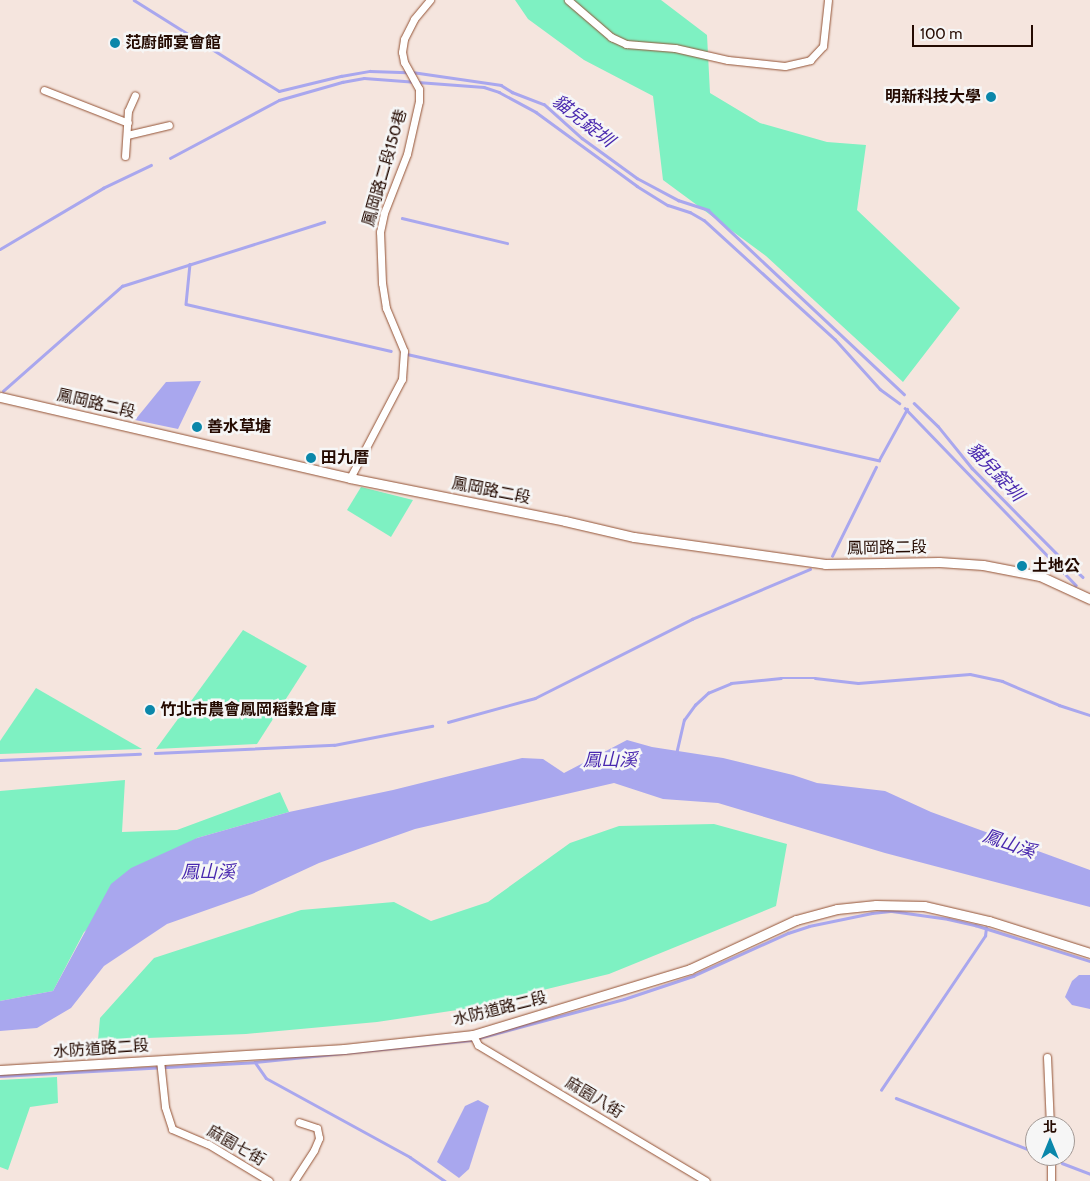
<!DOCTYPE html>
<meta charset="utf-8">
<style>
body{margin:0}
#map{position:relative;width:1090px;height:1181px;overflow:hidden;background:#f5e5de;font-family:Cabin,"Noto Sans TC",sans-serif}
div>[style]{position:absolute}
[style*='--x']{left:calc(var(--x)*1px);top:calc(var(--y)*1px);width:calc(var(--w)*1px);rotate:calc(var(--a)*1deg)}
.green>*{inset:0;background:#7ef1c2}
.water>*{inset:0;background:#a9a7ee}
.stream>*{height:2.5px;margin:-1.25px;padding:0 1.25px;transform-origin:1.25px;border-radius:1.25px;background:#a9a7ee}
.roads{filter:drop-shadow(0 0 1px #935234) drop-shadow(0 0 1px #935234)}
.minor>*{height:7px;margin:-3.5px;padding:0 3.5px;transform-origin:3.5px;border-radius:3.5px;background:#fff}
.tertiary>*{height:9px;margin:-4.5px;padding:0 4.5px;transform-origin:4.5px;border-radius:4.5px;background:#fff}
.dots>*{width:14px;height:14px;translate:-50% -50%;box-sizing:border-box;border:2px solid #f6f6f6;border-radius:50%}
span{translate:-50% -50%;white-space:nowrap;text-align:center;line-height:1.15;-webkit-text-stroke:5px #f6f6f6;paint-order:stroke}
.poi-label{font-size:16px;color:#240a01;font-weight:700}
.left{translate:0 -50%;text-align:left}
.right{translate:-100% -50%;text-align:right}
.street-label{font-size:16px;color:#240a01}
.water-label{font-size:18px;color:#4928af;font-style:italic}
.north{position:absolute;left:1025px;top:1116px;width:50px;height:50px;box-sizing:border-box;background:#f6f6f6;border:1px solid #a29894;border-radius:50%;rotate:0deg;font-size:14px;font-weight:700;line-height:20px;text-align:center;color:#240a01}
.north::after{content:'';display:block;margin:auto;width:18px;height:22px;background:#0a87aa;clip-path:polygon(50% 0,100% 100%,50% 72%,0 100%)}
.scale{position:absolute;left:912px;top:25px;width:121px;height:22px;box-sizing:border-box;border:2px solid #240a01;border-top:0;padding-left:6px;font-size:15px;line-height:18px;white-space:nowrap;color:#240a01;-webkit-text-stroke:4px #f6f6f6;paint-order:stroke}
</style>
<div id="map">
<div class="green">
<div style="clip-path:polygon(515px 0,661px 0,707px 35px,710px 93px,760px 123px,827px 142px,866px 145px,857px 210px,960px 308px,903px 382px,766px 256px,663px 180px,653px 96px,584px 60px,528px 19px)"></div>
<div style="clip-path:polygon(361px 487px,413px 500px,391px 537px,347px 510px)"></div>
<div style="clip-path:polygon(243px 630px,307px 666px,257px 744px,156px 749px)"></div>
<div style="clip-path:polygon(36px 688px,142px 749px,0 754px,0 741px)"></div>
<div style="clip-path:polygon(125px 780px,122px 832px,177px 830px,280px 792px,289px 812px,197px 838px,84px 932px,53px 991px,0 1001px,0 791px)"></div>
<div style="clip-path:polygon(714px 824px,787px 844px,776px 906px,609px 974px,464px 1009px,377px 1022px,246px 1034px,98px 1040px,100px 1018px,154px 958px,301px 910px,394px 902px,431px 921px,488px 902px,570px 843px,619px 826px)"></div>
<div style="clip-path:polygon(57px 1077px,58px 1103px,30px 1107px,8px 1170px,0 1167px,0 1080px)"></div>
</div>
<div class="water">
<div style="clip-path:polygon(201px 381px,178px 429px,135px 420px,166px 382px)"></div>
<div style="clip-path:polygon(627px 740px,652px 747px,723px 758px,793px 775px,817px 783px,885px 791px,931px 812px,1090px 870px,1090px 907px,885px 853px,718px 803px,663px 799px,614px 783px,415px 829px,319px 863px,252px 894px,167px 924px,104px 966px,71px 1008px,37px 1028px,0 1031px,0 1001px,53px 991px,111px 884px,131px 868px,197px 838px,289px 812px,393px 790px,522px 758px,543px 759px,564px 773px)"></div>
<div style="clip-path:polygon(1079px 975px,1090px 975px,1090px 1009px,1072px 1005px,1065px 997px,1072px 981px)"></div>
<div style="clip-path:polygon(478px 1100px,489px 1106px,469px 1169px,459px 1178px,437px 1162px,465px 1106px)"></div>
</div>
<div class="stream">
<div style="--x:134;--y:0;--w:171;--a:32.1"></div>
<div style="--x:279;--y:91;--w:64;--a:-13.6"></div>
<div style="--x:341;--y:76;--w:29;--a:-10"></div>
<div style="--x:370;--y:71;--w:37;--a:2"></div>
<div style="--x:412;--y:72;--w:90;--a:8.3"></div>
<div style="--x:501;--y:85;--w:13;--a:32"></div>
<div style="--x:512;--y:92;--w:34;--a:21"></div>
<div style="--x:544;--y:104;--w:51;--a:41.8"></div>
<div style="--x:582;--y:138;--w:68;--a:36"></div>
<div style="--x:637;--y:178;--w:47;--a:28.2"></div>
<div style="--x:678;--y:200;--w:32;--a:18"></div>
<div style="--x:708;--y:210;--w:269;--a:43.2"></div>
<div style="--x:170;--y:158;--w:123;--a:-28"></div>
<div style="--x:279;--y:100;--w:66;--a:-15.9"></div>
<div style="--x:342;--y:82;--w:22;--a:-10"></div>
<div style="--x:364;--y:78;--w:120;--a:4.3"></div>
<div style="--x:484;--y:87;--w:16;--a:18"></div>
<div style="--x:499;--y:92;--w:42;--a:28.4"></div>
<div style="--x:536;--y:112;--w:125;--a:36.2"></div>
<div style="--x:637;--y:186;--w:36;--a:32"></div>
<div style="--x:668;--y:205;--w:23;--a:18"></div>
<div style="--x:690;--y:212;--w:16;--a:30"></div>
<div style="--x:704;--y:220;--w:177;--a:42.3"></div>
<div style="--x:835;--y:339;--w:67;--a:48"></div>
<div style="--x:880;--y:389;--w:24;--a:36"></div>
<div style="--x:402;--y:218;--w:108;--a:13.4"></div>
<div style="--x:0;--y:249;--w:120;--a:-30.6"></div>
<div style="--x:103;--y:188;--w:53;--a:-25.6"></div>
<div style="--x:190;--y:264;--w:40;--a:95.7"></div>
<div style="--x:186;--y:304;--w:210;--a:12.9"></div>
<div style="--x:407;--y:354;--w:484;--a:12.7"></div>
<div style="--x:879;--y:460;--w:58;--a:-61.2"></div>
<div style="--x:3;--y:391;--w:159;--a:-41.4"></div>
<div style="--x:122;--y:286;--w:212;--a:-17.6"></div>
<div style="--x:914;--y:403;--w:33;--a:44"></div>
<div style="--x:938;--y:426;--w:54;--a:51"></div>
<div style="--x:972;--y:468;--w:124;--a:45.3"></div>
<div style="--x:905;--y:408;--w:246;--a:46"></div>
<div style="--x:832;--y:556;--w:99;--a:-63.7"></div>
<div style="--x:1071;--y:566;--w:16;--a:43"></div>
<div style="--x:448;--y:722;--w:90;--a:-15.4"></div>
<div style="--x:535;--y:698;--w:176;--a:-26.7"></div>
<div style="--x:692;--y:619;--w:128;--a:-23"></div>
<div style="--x:155;--y:753;--w:179;--a:-2.6"></div>
<div style="--x:334;--y:745;--w:100;--a:-11"></div>
<div style="--x:676;--y:754;--w:35;--a:-77"></div>
<div style="--x:684;--y:720;--w:19;--a:-54"></div>
<div style="--x:695;--y:705;--w:18;--a:-43"></div>
<div style="--x:708;--y:693;--w:25;--a:-23"></div>
<div style="--x:731;--y:683;--w:50;--a:-5.7"></div>
<div style="--x:781;--y:678;--w:34;--a:0"></div>
<div style="--x:815;--y:678;--w:43;--a:6.6"></div>
<div style="--x:858;--y:683;--w:112;--a:-4.6"></div>
<div style="--x:970;--y:674;--w:33;--a:12"></div>
<div style="--x:1002;--y:681;--w:62;--a:22.8"></div>
<div style="--x:1059;--y:705;--w:33;--a:18"></div>
<div style="--x:0;--y:760;--w:140;--a:-2.5"></div>
<div style="--x:255;--y:1062;--w:19;--a:55"></div>
<div style="--x:266;--y:1078;--w:164;--a:28.7"></div>
<div style="--x:410;--y:1157;--w:42;--a:34.4"></div>
<div style="--x:0;--y:1076;--w:255;--a:-3.1"></div>
<div style="--x:255;--y:1062;--w:217;--a:-5.8"></div>
<div style="--x:471;--y:1040;--w:158;--a:-15"></div>
<div style="--x:624;--y:999;--w:73;--a:-18.4"></div>
<div style="--x:693;--y:976;--w:104;--a:-24.4"></div>
<div style="--x:788;--y:933;--w:22;--a:-18"></div>
<div style="--x:809;--y:926;--w:64;--a:-11.7"></div>
<div style="--x:872;--y:913;--w:20;--a:-6"></div>
<div style="--x:892;--y:911;--w:57;--a:8.1"></div>
<div style="--x:948;--y:919;--w:28;--a:13"></div>
<div style="--x:975;--y:925;--w:121;--a:17.4"></div>
<div style="--x:881;--y:1090;--w:186;--a:-56"></div>
<div style="--x:985;--y:936;--w:8;--a:-83"></div>
<div style="--x:896;--y:1098;--w:149;--a:21.2"></div>
<div style="--x:1062;--y:1163;--w:30;--a:21"></div>
</div>
<div class="roads">
<div class="minor">
<div style="--x:568;--y:0;--w:57;--a:40.7"></div>
<div style="--x:611;--y:37;--w:17;--a:25"></div>
<div style="--x:626;--y:44;--w:49;--a:4.7"></div>
<div style="--x:675;--y:48;--w:54;--a:12.8"></div>
<div style="--x:728;--y:60;--w:57;--a:6"></div>
<div style="--x:785;--y:66;--w:26;--a:-13"></div>
<div style="--x:810;--y:60;--w:19;--a:-47"></div>
<div style="--x:823;--y:46;--w:46;--a:-83.8"></div>
<div style="--x:44;--y:90;--w:90;--a:21.4"></div>
<div style="--x:127;--y:135;--w:43;--a:-13.4"></div>
<div style="--x:125;--y:156;--w:45;--a:-86.2"></div>
<div style="--x:128;--y:111;--w:17;--a:-66"></div>
<div style="--x:350;--y:478;--w:112;--a:-62.3"></div>
<div style="--x:402;--y:379;--w:28;--a:-86"></div>
<div style="--x:404;--y:351;--w:47;--a:-112.7"></div>
<div style="--x:386;--y:308;--w:25;--a:-99"></div>
<div style="--x:382;--y:283;--w:51;--a:-92.2"></div>
<div style="--x:380;--y:232;--w:19;--a:-78"></div>
<div style="--x:384;--y:213;--w:63;--a:-68.7"></div>
<div style="--x:407;--y:154;--w:54;--a:-77.2"></div>
<div style="--x:419;--y:101;--w:12;--a:-90"></div>
<div style="--x:419;--y:89;--w:31;--a:-119"></div>
<div style="--x:404;--y:62;--w:10;--a:-101"></div>
<div style="--x:402;--y:52;--w:13;--a:-81"></div>
<div style="--x:404;--y:39;--w:22;--a:-63"></div>
<div style="--x:414;--y:19;--w:25;--a:-50"></div>
<div style="--x:473;--y:1035;--w:11;--a:63"></div>
<div style="--x:478;--y:1045;--w:265;--a:30.8"></div>
<div style="--x:1047;--y:1057;--w:69;--a:87.5"></div>
<div style="--x:160;--y:1060;--w:47;--a:83.9"></div>
<div style="--x:165;--y:1107;--w:23;--a:72"></div>
<div style="--x:172;--y:1129;--w:39;--a:23"></div>
<div style="--x:208;--y:1144;--w:71;--a:31.2"></div>
<div style="--x:1051;--y:1156;--w:25;--a:90"></div>
<div style="--x:294;--y:1181;--w:37;--a:-57"></div>
<div style="--x:314;--y:1150;--w:13;--a:-67"></div>
<div style="--x:319;--y:1138;--w:10;--a:-101"></div>
<div style="--x:317;--y:1128;--w:19;--a:-162"></div>
</div>
<div class="tertiary">
<div style="--x:0;--y:397;--w:359;--a:13"></div>
<div style="--x:350;--y:478;--w:219;--a:11.3"></div>
<div style="--x:565;--y:521;--w:71;--a:13.1"></div>
<div style="--x:634;--y:537;--w:193;--a:8"></div>
<div style="--x:825;--y:564;--w:114;--a:-1"></div>
<div style="--x:939;--y:562;--w:44;--a:3.9"></div>
<div style="--x:983;--y:565;--w:58;--a:10.9"></div>
<div style="--x:1040;--y:576;--w:55;--a:24.7"></div>
<div style="--x:0;--y:1070;--w:345;--a:-3.5"></div>
<div style="--x:344;--y:1049;--w:130;--a:-6.2"></div>
<div style="--x:473;--y:1035;--w:227;--a:-16.9"></div>
<div style="--x:690;--y:969;--w:117;--a:-24.8"></div>
<div style="--x:796;--y:920;--w:42;--a:-15"></div>
<div style="--x:837;--y:909;--w:39;--a:-6"></div>
<div style="--x:876;--y:905;--w:48;--a:1.2"></div>
<div style="--x:924;--y:906;--w:67;--a:13"></div>
<div style="--x:989;--y:921;--w:106;--a:17.6"></div>
</div>
</div>
<div class="dots">
<div style="left:115px;top:43px;background:#0a87aa"></div>
<div style="left:991px;top:97px;background:#0a87aa"></div>
<div style="left:197px;top:427px;background:#0a87aa"></div>
<div style="left:311px;top:458px;background:#0a87aa"></div>
<div style="left:1022px;top:566px;background:#0a87aa"></div>
<div style="left:150px;top:710px;background:#0a87aa"></div>
</div>
<div class="poi-label">
<span class="left" style="left:125px;top:43px">范廚師宴會館</span>
<span class="right" style="left:981px;top:97px">明新科技大學</span>
<span class="left" style="left:207px;top:427px">善水草塘</span>
<span class="left" style="left:321px;top:458px">田九厝</span>
<span class="left" style="left:1032px;top:566px">土地公</span>
<span class="left" style="left:160px;top:710px">竹北市農會鳳岡稻穀倉庫</span>
</div>
<div class="street-label">
<span style="left:385px;top:168px;rotate:-74deg">鳳岡路二段150巷</span>
<span style="left:96px;top:404px;rotate:13deg">鳳岡路二段</span>
<span style="left:491px;top:491px;rotate:11deg">鳳岡路二段</span>
<span style="left:887px;top:548px;rotate:-1deg">鳳岡路二段</span>
<span style="left:500px;top:1009px;rotate:-14deg">水防道路二段</span>
<span style="left:101px;top:1049px;rotate:-4deg">水防道路二段</span>
<span style="left:594px;top:1098px;rotate:31deg">麻園八街</span>
<span style="left:236px;top:1146px;rotate:30deg">麻園七街</span>
</div>
<div class="water-label">
<span style="left:583px;top:121px;rotate:38deg">貓兒錠圳</span>
<span style="left:995px;top:472px;rotate:47deg">貓兒錠圳</span>
<span style="left:610px;top:760px">鳳山溪</span>
<span style="left:1009px;top:844px;rotate:19deg">鳳山溪</span>
<span style="left:208px;top:872px">鳳山溪</span>
</div>
<div class="north">北</div>
<div class="scale">100 m</div>
</div>
